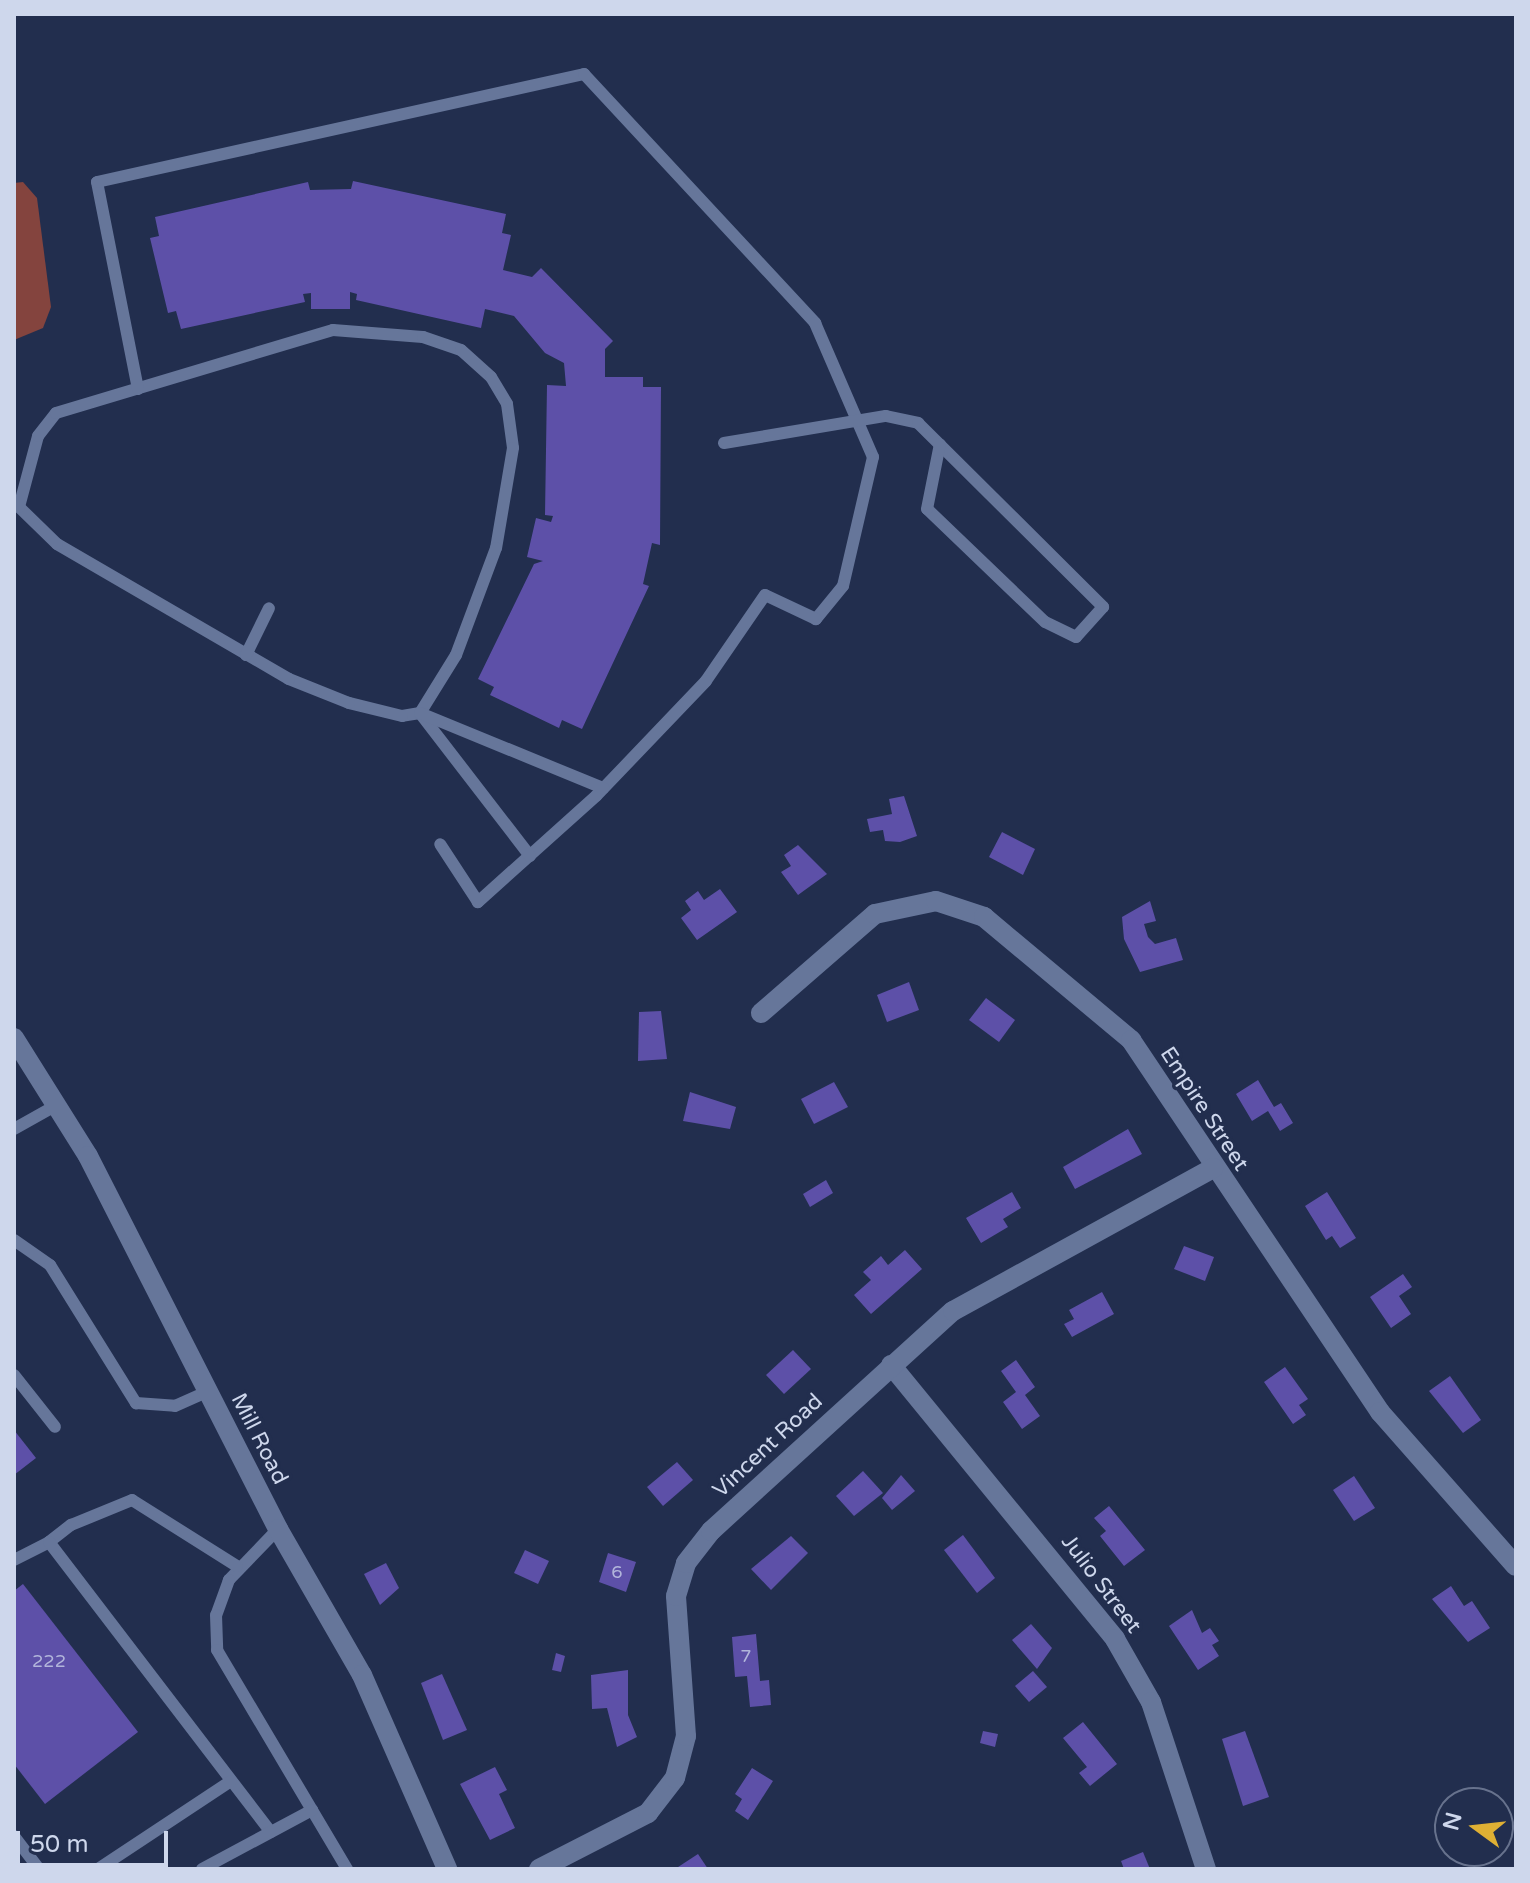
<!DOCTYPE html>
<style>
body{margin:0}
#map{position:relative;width:1530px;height:1883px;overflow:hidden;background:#222e4e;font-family:"Varela Round",sans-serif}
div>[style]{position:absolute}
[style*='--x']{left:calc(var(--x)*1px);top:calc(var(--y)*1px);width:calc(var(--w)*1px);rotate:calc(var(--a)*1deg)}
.green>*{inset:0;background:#84443e}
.building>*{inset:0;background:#5d50a8}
.service>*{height:12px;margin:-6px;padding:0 6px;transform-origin:6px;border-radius:6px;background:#66769a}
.minor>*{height:20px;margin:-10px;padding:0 10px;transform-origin:10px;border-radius:10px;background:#66769a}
.secondary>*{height:20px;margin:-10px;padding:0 10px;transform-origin:10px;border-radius:10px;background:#66769a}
span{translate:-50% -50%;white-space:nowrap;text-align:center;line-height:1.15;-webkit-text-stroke:7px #222e4e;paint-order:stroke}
.number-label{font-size:18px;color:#b2b5db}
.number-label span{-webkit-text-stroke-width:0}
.street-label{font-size:22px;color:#ced7ec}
.frame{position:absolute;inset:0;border:16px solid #ced7ec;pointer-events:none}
.north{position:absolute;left:1434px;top:1787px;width:80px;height:80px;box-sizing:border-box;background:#222e4e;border:2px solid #67728d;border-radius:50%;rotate:285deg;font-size:22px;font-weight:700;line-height:32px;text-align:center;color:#ced7ec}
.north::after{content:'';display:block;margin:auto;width:28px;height:36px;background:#dfb034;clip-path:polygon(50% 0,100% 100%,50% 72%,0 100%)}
.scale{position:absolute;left:16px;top:1831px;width:152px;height:36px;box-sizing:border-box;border:4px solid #ced7ec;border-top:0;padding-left:10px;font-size:24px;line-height:28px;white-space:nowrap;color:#ced7ec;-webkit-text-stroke:6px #222e4e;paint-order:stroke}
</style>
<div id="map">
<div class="green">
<div style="clip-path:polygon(23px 182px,37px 198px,51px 307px,43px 328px,14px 340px,14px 183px)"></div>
</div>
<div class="building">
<div style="clip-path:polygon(353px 181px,506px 214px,502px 233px,511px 235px,503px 270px,532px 277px,541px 268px,613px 341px,605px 349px,605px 377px,643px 377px,643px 387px,661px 387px,660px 545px,652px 543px,643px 584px,649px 586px,582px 729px,562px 720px,559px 728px,490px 695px,494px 687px,478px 679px,534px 564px,543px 561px,527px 557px,536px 518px,551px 522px,553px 516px,545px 515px,547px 385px,566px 386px,564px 363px,545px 353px,514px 316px,485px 309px,481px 328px,356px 300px,357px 294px,350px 292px,350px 309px,311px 309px,311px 293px,303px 294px,305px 302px,181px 329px,176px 311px,168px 313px,150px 238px,159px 236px,155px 217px,308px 182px,310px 190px,351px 189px)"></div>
<div style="clip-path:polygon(904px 796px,917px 836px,900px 842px,885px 841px,883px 830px,870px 832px,867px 819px,892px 814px,889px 799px)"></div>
<div style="clip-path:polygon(1002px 832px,1035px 849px,1023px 875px,989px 857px)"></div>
<div style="clip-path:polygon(798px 845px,827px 874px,798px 895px,781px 872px,791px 866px,784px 855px)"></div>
<div style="clip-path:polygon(720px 889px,737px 912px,697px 940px,681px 918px,691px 910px,685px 901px,698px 891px,704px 900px)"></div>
<div style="clip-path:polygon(1150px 901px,1156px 921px,1144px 924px,1148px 937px,1155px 944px,1176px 938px,1183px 960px,1140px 972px,1124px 939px,1122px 917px)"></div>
<div style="clip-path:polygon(909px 982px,919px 1010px,887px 1022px,877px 995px)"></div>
<div style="clip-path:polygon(986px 998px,1015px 1020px,999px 1042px,969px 1020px)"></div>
<div style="clip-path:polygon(661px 1011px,667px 1059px,638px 1061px,639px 1012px)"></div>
<div style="clip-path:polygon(1258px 1080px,1274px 1107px,1281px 1103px,1293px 1123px,1280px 1131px,1268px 1111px,1252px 1121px,1236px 1094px)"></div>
<div style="clip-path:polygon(834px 1082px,848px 1107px,814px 1124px,801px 1099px)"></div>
<div style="clip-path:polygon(690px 1092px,736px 1107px,730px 1129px,683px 1121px)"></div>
<div style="clip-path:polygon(1128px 1129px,1142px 1154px,1075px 1189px,1063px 1167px)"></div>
<div style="clip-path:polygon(826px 1180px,833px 1193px,810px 1207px,803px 1194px)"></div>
<div style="clip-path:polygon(1012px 1192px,1021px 1208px,1003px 1219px,1008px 1227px,981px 1243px,966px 1218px)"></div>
<div style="clip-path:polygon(1327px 1192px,1356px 1238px,1340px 1248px,1332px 1236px,1326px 1240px,1305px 1206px)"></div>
<div style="clip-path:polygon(1184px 1246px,1214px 1257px,1205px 1281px,1174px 1269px)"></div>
<div style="clip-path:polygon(905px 1250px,922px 1269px,871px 1314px,854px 1295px,871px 1280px,863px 1272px,881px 1256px,888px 1265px)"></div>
<div style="clip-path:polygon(1403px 1274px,1412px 1287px,1399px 1296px,1411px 1314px,1391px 1328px,1370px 1297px)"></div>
<div style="clip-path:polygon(1102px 1292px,1114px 1314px,1072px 1337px,1064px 1324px,1074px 1319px,1069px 1310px)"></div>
<div style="clip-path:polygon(793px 1350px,811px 1369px,784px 1394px,766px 1375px)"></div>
<div style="clip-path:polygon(1016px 1360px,1035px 1387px,1025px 1395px,1040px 1416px,1022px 1429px,1003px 1402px,1016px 1392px,1001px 1371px)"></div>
<div style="clip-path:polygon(1285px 1367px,1308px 1399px,1299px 1405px,1306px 1415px,1293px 1424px,1264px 1382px)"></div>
<div style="clip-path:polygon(1450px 1376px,1481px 1420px,1463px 1433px,1429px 1391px)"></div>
<div style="clip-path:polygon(14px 1430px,36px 1458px,14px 1475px)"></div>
<div style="clip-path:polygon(677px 1462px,693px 1480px,663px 1506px,647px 1487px)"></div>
<div style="clip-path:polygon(863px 1471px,883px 1493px,854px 1516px,836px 1496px)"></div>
<div style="clip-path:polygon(901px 1475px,915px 1491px,892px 1510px,882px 1498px)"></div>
<div style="clip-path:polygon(1354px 1476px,1375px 1508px,1354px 1521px,1333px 1490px)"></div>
<div style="clip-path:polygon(1109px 1506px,1145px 1550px,1124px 1566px,1100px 1536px,1106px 1531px,1094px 1518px)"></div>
<div style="clip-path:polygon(963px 1535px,995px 1578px,977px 1593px,944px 1550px)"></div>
<div style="clip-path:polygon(791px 1536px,808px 1553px,771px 1590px,751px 1569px)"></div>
<div style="clip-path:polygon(525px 1550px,549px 1561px,538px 1584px,514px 1573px)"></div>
<div style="clip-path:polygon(608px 1553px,636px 1562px,626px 1592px,599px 1582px)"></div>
<div style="clip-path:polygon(386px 1563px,399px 1588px,380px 1605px,364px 1574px)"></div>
<div style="clip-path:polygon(23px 1584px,138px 1732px,45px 1804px,14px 1764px,14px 1591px)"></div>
<div style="clip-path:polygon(1451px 1586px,1464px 1606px,1472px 1601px,1490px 1628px,1468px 1642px,1432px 1599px)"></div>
<div style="clip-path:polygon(1192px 1610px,1202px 1633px,1210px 1628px,1219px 1641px,1212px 1645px,1219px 1656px,1198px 1670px,1169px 1626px)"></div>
<div style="clip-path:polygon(1031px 1624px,1052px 1648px,1037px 1669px,1012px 1640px)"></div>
<div style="clip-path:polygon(756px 1634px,760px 1681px,769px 1680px,771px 1705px,750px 1707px,747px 1676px,735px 1677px,732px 1637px)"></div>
<div style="clip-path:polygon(556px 1653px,565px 1656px,561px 1672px,552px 1670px)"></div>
<div style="clip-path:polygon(628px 1670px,628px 1715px,637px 1737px,617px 1747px,607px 1708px,592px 1709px,591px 1675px)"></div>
<div style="clip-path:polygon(1033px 1671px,1047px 1687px,1029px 1702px,1015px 1686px)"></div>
<div style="clip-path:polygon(442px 1674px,467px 1730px,443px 1740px,421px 1683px)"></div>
<div style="clip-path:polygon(1083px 1722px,1117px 1764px,1090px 1786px,1079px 1773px,1087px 1767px,1063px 1738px)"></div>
<div style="clip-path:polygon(983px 1731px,998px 1734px,995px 1747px,980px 1743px)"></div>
<div style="clip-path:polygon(1245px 1731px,1269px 1797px,1243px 1806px,1222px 1739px)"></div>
<div style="clip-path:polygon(495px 1767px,507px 1790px,499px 1794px,515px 1828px,490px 1840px,460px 1784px)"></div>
<div style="clip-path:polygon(752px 1768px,773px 1781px,748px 1820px,735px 1811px,742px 1799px,735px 1794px)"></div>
<div style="clip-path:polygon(1498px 1806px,1515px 1827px,1498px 1841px)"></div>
<div style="clip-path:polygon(1143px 1852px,1150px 1869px,1124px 1869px,1121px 1861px)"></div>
<div style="clip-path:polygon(698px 1854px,708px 1869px,675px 1869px)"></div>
</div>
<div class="service">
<div style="--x:333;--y:330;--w:90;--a:4.4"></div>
<div style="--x:423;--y:337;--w:40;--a:18.9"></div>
<div style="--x:461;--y:350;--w:40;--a:42"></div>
<div style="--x:491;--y:377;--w:31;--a:59"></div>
<div style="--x:507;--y:404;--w:44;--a:82.2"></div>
<div style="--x:513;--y:448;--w:101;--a:99.6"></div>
<div style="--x:496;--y:548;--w:114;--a:110.5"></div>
<div style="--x:456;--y:655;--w:68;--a:121.8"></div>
<div style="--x:420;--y:713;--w:18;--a:171"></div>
<div style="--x:402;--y:716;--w:55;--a:-166.2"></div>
<div style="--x:349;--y:703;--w:65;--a:-158.2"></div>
<div style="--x:289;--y:679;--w:268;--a:-149.8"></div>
<div style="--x:57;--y:544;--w:53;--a:-135.8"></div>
<div style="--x:19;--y:507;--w:73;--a:-75"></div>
<div style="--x:38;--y:436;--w:29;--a:-52"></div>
<div style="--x:56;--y:413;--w:289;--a:-16.7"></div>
<div style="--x:138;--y:389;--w:211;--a:-101.2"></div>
<div style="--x:97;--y:182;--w:499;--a:-12.5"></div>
<div style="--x:584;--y:74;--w:340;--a:47.1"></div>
<div style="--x:815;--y:323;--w:146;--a:66.6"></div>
<div style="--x:873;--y:457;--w:132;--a:103.1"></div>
<div style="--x:843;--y:586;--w:43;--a:129.3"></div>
<div style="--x:816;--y:619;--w:56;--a:-154.8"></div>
<div style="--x:765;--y:595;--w:104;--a:124.5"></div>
<div style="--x:706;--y:681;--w:159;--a:133.7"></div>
<div style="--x:596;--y:796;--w:159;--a:138.1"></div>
<div style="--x:478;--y:902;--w:69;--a:-123.2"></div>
<div style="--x:724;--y:443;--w:164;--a:-9.5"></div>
<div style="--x:886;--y:416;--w:33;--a:12"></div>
<div style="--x:918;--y:423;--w:261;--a:44.8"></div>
<div style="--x:1103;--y:607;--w:40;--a:132"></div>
<div style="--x:1076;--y:637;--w:34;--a:-154"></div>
<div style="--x:1045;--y:622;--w:163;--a:-136.2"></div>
<div style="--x:927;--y:509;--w:66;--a:-78.7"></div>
<div style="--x:246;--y:655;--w:52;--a:-63.9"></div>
<div style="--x:530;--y:856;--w:180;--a:-127.6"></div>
<div style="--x:420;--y:713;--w:198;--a:22.3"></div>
<div style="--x:14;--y:1129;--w:49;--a:-29.2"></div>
<div style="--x:14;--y:1240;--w:44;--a:34.8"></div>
<div style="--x:50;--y:1265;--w:163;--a:58.1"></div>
<div style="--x:136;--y:1403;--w:39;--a:4"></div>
<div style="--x:175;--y:1406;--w:35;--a:-24"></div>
<div style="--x:14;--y:1375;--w:66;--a:51.7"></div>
<div style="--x:278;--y:1529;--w:71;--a:133.9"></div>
<div style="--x:229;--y:1580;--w:37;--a:110"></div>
<div style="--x:216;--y:1615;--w:35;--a:88"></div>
<div style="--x:217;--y:1650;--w:255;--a:59.3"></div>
<div style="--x:49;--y:1542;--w:28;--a:-38"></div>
<div style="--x:71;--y:1525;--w:66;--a:-22.3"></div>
<div style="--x:132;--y:1500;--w:124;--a:32.2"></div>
<div style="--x:14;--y:1560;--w:39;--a:-27"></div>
<div style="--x:49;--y:1542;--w:365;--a:52.6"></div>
<div style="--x:14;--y:1836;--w:41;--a:52.9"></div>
<div style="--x:98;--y:1869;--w:159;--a:-33.5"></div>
<div style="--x:202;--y:1869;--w:125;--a:-28.2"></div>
</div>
<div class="minor">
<div style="--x:761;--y:1013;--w:151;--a:-41"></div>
<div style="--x:875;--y:914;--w:62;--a:-12"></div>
<div style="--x:936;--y:901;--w:51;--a:18.4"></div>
<div style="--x:984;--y:917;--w:192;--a:39.9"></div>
<div style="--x:1131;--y:1040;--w:448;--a:56.2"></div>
<div style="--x:1380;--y:1412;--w:205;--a:48.6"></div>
<div style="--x:891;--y:1365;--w:354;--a:50.7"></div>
<div style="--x:1115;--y:1639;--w:73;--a:60.3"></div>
<div style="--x:1151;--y:1702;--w:176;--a:71.8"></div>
<div style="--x:539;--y:1869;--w:123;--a:-27.2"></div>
<div style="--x:648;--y:1813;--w:44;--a:-52.4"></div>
<div style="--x:675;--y:1778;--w:43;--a:-75.3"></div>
<div style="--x:686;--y:1736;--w:140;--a:-94.1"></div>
<div style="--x:676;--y:1596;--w:34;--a:-73"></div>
<div style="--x:686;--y:1563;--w:41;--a:-52"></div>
<div style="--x:711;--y:1531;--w:327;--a:-42.3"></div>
<div style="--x:953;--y:1311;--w:297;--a:-28.8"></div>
</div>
<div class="secondary">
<div style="--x:14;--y:1038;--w:139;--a:57.9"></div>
<div style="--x:88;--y:1156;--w:419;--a:63"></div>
<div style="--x:278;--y:1529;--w:168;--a:60.1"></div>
<div style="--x:362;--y:1675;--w:212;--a:66.3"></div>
</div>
<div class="number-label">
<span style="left:617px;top:1572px">6</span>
<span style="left:746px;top:1656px">7</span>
<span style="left:49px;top:1661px">222</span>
</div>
<div class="street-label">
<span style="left:1204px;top:1109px;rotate:57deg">Empire Street</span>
<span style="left:259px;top:1439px;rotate:63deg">Mill Road</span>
<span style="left:768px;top:1446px;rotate:-43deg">Vincent Road</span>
<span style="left:1101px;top:1584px;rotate:53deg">Julio Street</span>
</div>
<div class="frame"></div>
<div class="north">N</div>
<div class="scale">50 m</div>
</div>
